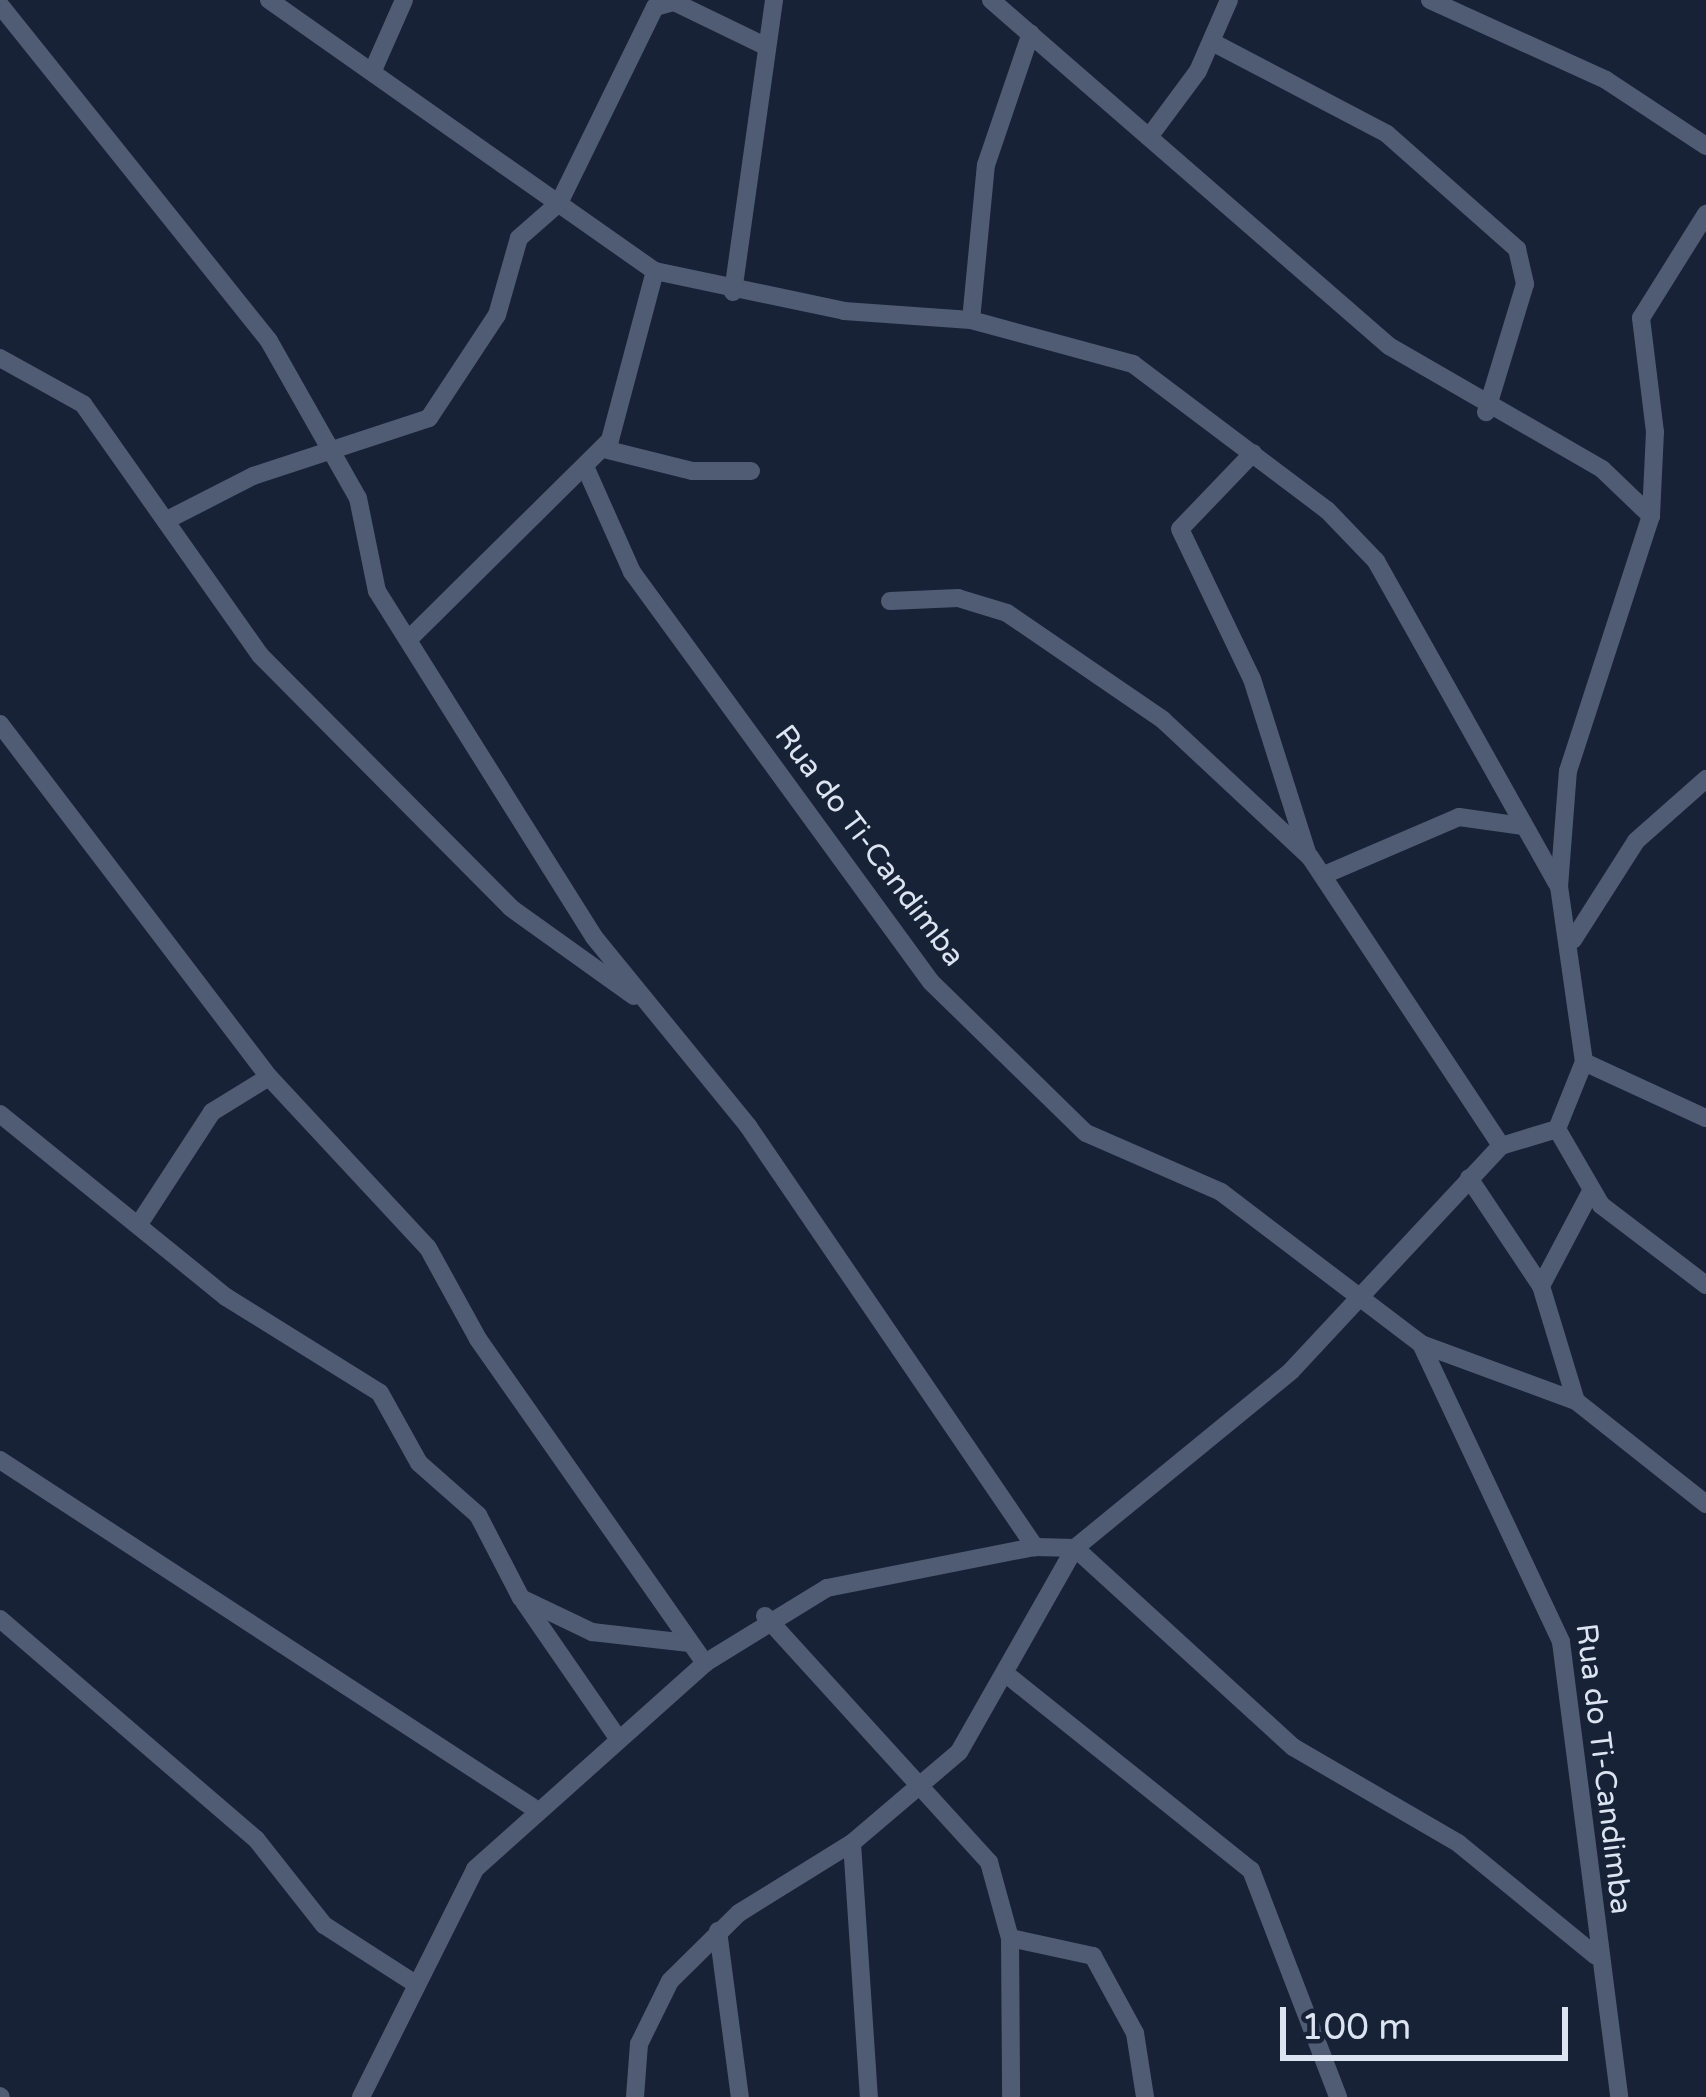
<!DOCTYPE html>
<style>
body{margin:0}
#map{position:relative;width:1706px;height:2097px;overflow:hidden;background:#172236;font-family:"Varela Round",sans-serif}
div>[style]{position:absolute}
[style*='--x']{left:calc(var(--x)*1px);top:calc(var(--y)*1px);width:calc(var(--w)*1px);rotate:calc(var(--a)*1deg)}
.street>*{height:18px;margin:-9px;padding:0 9px;transform-origin:9px;border-radius:9px;background:#4f5c74}
span{translate:-50% -50%;white-space:nowrap;text-align:center;line-height:1.15;-webkit-text-stroke:12px #172236;paint-order:stroke}
.street-label{font-size:30px;color:#dce4f2}
.scale{position:absolute;left:1280px;top:2007px;width:288px;height:54px;box-sizing:border-box;border:6px solid #dce4f2;border-top:0;padding-left:15px;font-size:36px;line-height:42px;white-space:nowrap;color:#dce4f2;-webkit-text-stroke:9px #172236;paint-order:stroke}
</style>
<div id="map">
<div class="street">
<div style="--x:269;--y:0;--w:472;--a:35.1"></div>
<div style="--x:655;--y:271;--w:193;--a:11.9"></div>
<div style="--x:844;--y:311;--w:127;--a:4.1"></div>
<div style="--x:971;--y:320;--w:168;--a:15.2"></div>
<div style="--x:1133;--y:364;--w:243;--a:37"></div>
<div style="--x:1327;--y:510;--w:71;--a:46.1"></div>
<div style="--x:1376;--y:561;--w:370;--a:60.7"></div>
<div style="--x:991;--y:0;--w:527;--a:41"></div>
<div style="--x:1389;--y:346;--w:246;--a:30"></div>
<div style="--x:1602;--y:469;--w:68;--a:43.8"></div>
<div style="--x:1430;--y:0;--w:193;--a:24.4"></div>
<div style="--x:1606;--y:80;--w:120;--a:33.4"></div>
<div style="--x:0;--y:5;--w:430;--a:51.3"></div>
<div style="--x:269;--y:341;--w:180;--a:60.5"></div>
<div style="--x:358;--y:498;--w:95;--a:78.5"></div>
<div style="--x:377;--y:591;--w:408;--a:57.9"></div>
<div style="--x:594;--y:937;--w:244;--a:50.8"></div>
<div style="--x:748;--y:1126;--w:510;--a:55.72"></div>
<div style="--x:1035;--y:1547;--w:40;--a:1.4"></div>
<div style="--x:1075;--y:1548;--w:295;--a:42.4"></div>
<div style="--x:1293;--y:1747;--w:191;--a:30.2"></div>
<div style="--x:1458;--y:1843;--w:178;--a:39.3"></div>
<div style="--x:1214;--y:43;--w:195;--a:27.7"></div>
<div style="--x:1387;--y:134;--w:174;--a:41.5"></div>
<div style="--x:1517;--y:249;--w:36;--a:77"></div>
<div style="--x:1525;--y:284;--w:134;--a:106.9"></div>
<div style="--x:374;--y:68;--w:74;--a:-66.2"></div>
<div style="--x:1152;--y:133;--w:77;--a:-53.4"></div>
<div style="--x:1198;--y:71;--w:77;--a:-66.4"></div>
<div style="--x:733;--y:292;--w:295;--a:-82"></div>
<div style="--x:971;--y:320;--w:156;--a:-84.5"></div>
<div style="--x:986;--y:165;--w:139;--a:-71.2"></div>
<div style="--x:0;--y:358;--w:95;--a:29"></div>
<div style="--x:83;--y:404;--w:307;--a:54.8"></div>
<div style="--x:260;--y:655;--w:356;--a:45.2"></div>
<div style="--x:511;--y:908;--w:151;--a:35.6"></div>
<div style="--x:604;--y:449;--w:91;--a:14"></div>
<div style="--x:692;--y:471;--w:59;--a:0"></div>
<div style="--x:1253;--y:453;--w:105;--a:133.8"></div>
<div style="--x:1180;--y:529;--w:166;--a:64.4"></div>
<div style="--x:1252;--y:679;--w:182;--a:72.4"></div>
<div style="--x:587;--y:471;--w:111;--a:66"></div>
<div style="--x:632;--y:572;--w:507;--a:53.9"></div>
<div style="--x:931;--y:982;--w:216;--a:44.3"></div>
<div style="--x:1086;--y:1133;--w:147;--a:23.6"></div>
<div style="--x:1221;--y:1192;--w:251;--a:37.2"></div>
<div style="--x:1421;--y:1344;--w:329;--a:64.8"></div>
<div style="--x:1561;--y:1642;--w:459;--a:82.7"></div>
<div style="--x:169;--y:519;--w:94;--a:-27.1"></div>
<div style="--x:253;--y:476;--w:185;--a:-18.2"></div>
<div style="--x:429;--y:418;--w:123;--a:-56.6"></div>
<div style="--x:497;--y:315;--w:80;--a:-74.1"></div>
<div style="--x:519;--y:238;--w:53;--a:-41.2"></div>
<div style="--x:559;--y:203;--w:218;--a:-63.9"></div>
<div style="--x:655;--y:7;--w:20;--a:-15"></div>
<div style="--x:674;--y:2;--w:101;--a:25.8"></div>
<div style="--x:890;--y:601;--w:68;--a:-2.5"></div>
<div style="--x:958;--y:598;--w:51;--a:17"></div>
<div style="--x:1007;--y:613;--w:189;--a:34.4"></div>
<div style="--x:1163;--y:720;--w:201;--a:43"></div>
<div style="--x:1310;--y:857;--w:346;--a:56.5"></div>
<div style="--x:411;--y:637;--w:280;--a:-44.7"></div>
<div style="--x:610;--y:440;--w:175;--a:-75.1"></div>
<div style="--x:0;--y:724;--w:444;--a:52.7"></div>
<div style="--x:269;--y:1077;--w:233;--a:47.1"></div>
<div style="--x:428;--y:1248;--w:104;--a:61.2"></div>
<div style="--x:478;--y:1339;--w:396;--a:55"></div>
<div style="--x:1324;--y:875;--w:147;--a:-23.2"></div>
<div style="--x:1459;--y:817;--w:65;--a:8"></div>
<div style="--x:1573;--y:940;--w:117;--a:-57.5"></div>
<div style="--x:1636;--y:841;--w:94;--a:-41.5"></div>
<div style="--x:1584;--y:1062;--w:134;--a:24.7"></div>
<div style="--x:0;--y:1114;--w:291;--a:39"></div>
<div style="--x:226;--y:1297;--w:181;--a:31.9"></div>
<div style="--x:380;--y:1393;--w:80;--a:60.9"></div>
<div style="--x:419;--y:1463;--w:79;--a:41.4"></div>
<div style="--x:478;--y:1515;--w:93;--a:62.6"></div>
<div style="--x:521;--y:1598;--w:79;--a:25.6"></div>
<div style="--x:592;--y:1632;--w:98;--a:6.5"></div>
<div style="--x:1557;--y:1129;--w:88;--a:59.9"></div>
<div style="--x:1601;--y:1205;--w:132;--a:37.3"></div>
<div style="--x:1469;--y:1178;--w:130;--a:56.3"></div>
<div style="--x:1541;--y:1286;--w:120;--a:73.1"></div>
<div style="--x:141;--y:1221;--w:130;--a:-56.9"></div>
<div style="--x:212;--y:1112;--w:67;--a:-31.6"></div>
<div style="--x:1541;--y:1286;--w:105;--a:-62.2"></div>
<div style="--x:1421;--y:1344;--w:165;--a:20.2"></div>
<div style="--x:1576;--y:1401;--w:166;--a:38.4"></div>
<div style="--x:0;--y:1460;--w:635;--a:33.11"></div>
<div style="--x:524;--y:1602;--w:164;--a:55.4"></div>
<div style="--x:765;--y:1616;--w:333;--a:47.7"></div>
<div style="--x:989;--y:1862;--w:79;--a:74.6"></div>
<div style="--x:1010;--y:1938;--w:159;--a:89.6"></div>
<div style="--x:0;--y:1619;--w:338;--a:40.7"></div>
<div style="--x:256;--y:1839;--w:110;--a:51.7"></div>
<div style="--x:324;--y:1925;--w:103;--a:32.8"></div>
<div style="--x:1011;--y:1678;--w:307;--a:38.7"></div>
<div style="--x:1251;--y:1870;--w:243;--a:69"></div>
<div style="--x:852;--y:1843;--w:255;--a:86.2"></div>
<div style="--x:718;--y:1931;--w:167;--a:82.5"></div>
<div style="--x:1010;--y:1938;--w:85;--a:12.2"></div>
<div style="--x:1093;--y:1956;--w:88;--a:61.4"></div>
<div style="--x:1135;--y:2033;--w:65;--a:81.1"></div>
<div style="--x:0;--y:2096;--w:1;--a:45"></div>
<div style="--x:361;--y:2097;--w:255;--a:-63.4"></div>
<div style="--x:475;--y:1869;--w:309;--a:-41.8"></div>
<div style="--x:705;--y:1663;--w:143;--a:-31.6"></div>
<div style="--x:827;--y:1588;--w:212;--a:-11.2"></div>
<div style="--x:635;--y:2097;--w:53;--a:-85.7"></div>
<div style="--x:639;--y:2044;--w:70;--a:-63.8"></div>
<div style="--x:670;--y:1981;--w:97;--a:-44.6"></div>
<div style="--x:739;--y:1913;--w:133;--a:-31.8"></div>
<div style="--x:852;--y:1843;--w:140;--a:-40.4"></div>
<div style="--x:959;--y:1752;--w:235;--a:-60.4"></div>
<div style="--x:1075;--y:1548;--w:279;--a:-39.3"></div>
<div style="--x:1291;--y:1371;--w:308;--a:-47"></div>
<div style="--x:1501;--y:1146;--w:59;--a:-16.9"></div>
<div style="--x:1557;--y:1129;--w:72;--a:-68.1"></div>
<div style="--x:1584;--y:1062;--w:177;--a:-98.1"></div>
<div style="--x:1559;--y:887;--w:116;--a:-85.6"></div>
<div style="--x:1568;--y:771;--w:268;--a:-72"></div>
<div style="--x:1651;--y:516;--w:84;--a:-87.3"></div>
<div style="--x:1655;--y:432;--w:115;--a:-97"></div>
<div style="--x:1641;--y:318;--w:123;--a:-58"></div>
</div>
<div class="street-label">
<span style="left:869px;top:846px;rotate:53deg">Rua do Ti-Candimba</span>
<span style="left:1603px;top:1769px;rotate:83deg">Rua do Ti-Candimba</span>
</div>
<div class="scale">100 m</div>
</div>
